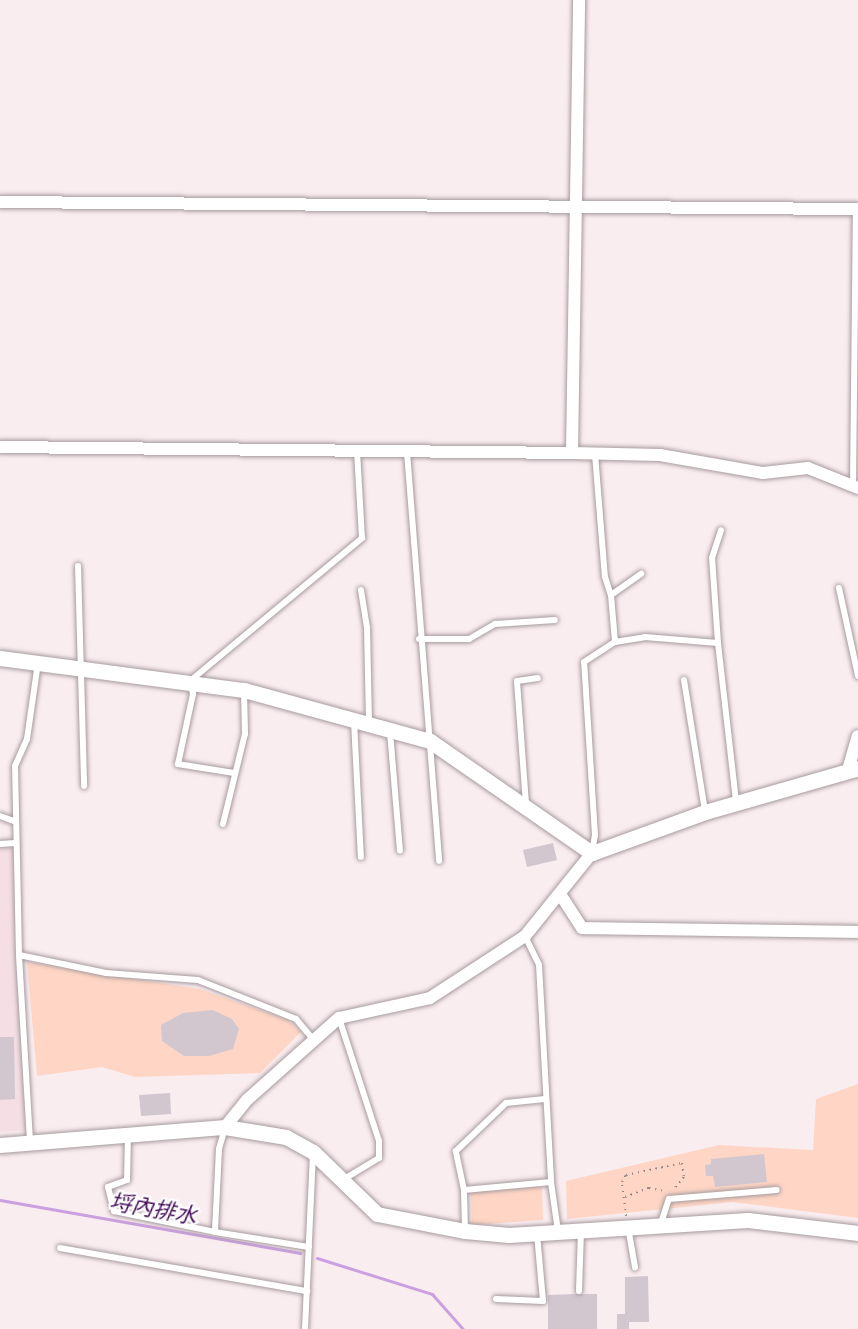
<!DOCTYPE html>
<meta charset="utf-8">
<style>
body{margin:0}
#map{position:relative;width:858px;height:1329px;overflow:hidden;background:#faedf0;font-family:"Source Sans 3","Noto Sans TC",sans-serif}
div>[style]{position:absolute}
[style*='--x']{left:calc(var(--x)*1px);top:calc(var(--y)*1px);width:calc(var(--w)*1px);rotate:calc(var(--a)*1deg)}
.built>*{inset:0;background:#f5dfe5}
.green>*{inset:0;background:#ffd6c5}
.stream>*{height:3px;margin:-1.5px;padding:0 1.5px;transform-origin:1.5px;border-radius:1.5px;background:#caa0e0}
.building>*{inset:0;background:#d2c7cf}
.path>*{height:2px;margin-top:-1px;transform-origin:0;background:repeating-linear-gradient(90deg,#8f8789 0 1.5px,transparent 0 6px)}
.roads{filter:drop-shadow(0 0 2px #a79b9e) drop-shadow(0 0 2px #a79b9e)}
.service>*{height:6px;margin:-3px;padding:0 3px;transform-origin:3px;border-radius:3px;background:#fff}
.minor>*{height:12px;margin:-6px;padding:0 6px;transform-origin:6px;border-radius:6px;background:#fff}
.tertiary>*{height:15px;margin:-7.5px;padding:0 7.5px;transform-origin:7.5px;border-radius:7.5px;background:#fff}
span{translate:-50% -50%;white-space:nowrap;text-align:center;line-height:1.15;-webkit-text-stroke:4.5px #fefefe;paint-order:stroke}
.water-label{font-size:22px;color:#450e5b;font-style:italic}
</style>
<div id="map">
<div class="built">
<div style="clip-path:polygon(14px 848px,27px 1130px,0 1132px,0 849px)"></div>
</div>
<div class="green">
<div style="clip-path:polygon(27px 962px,200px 989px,288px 1020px,301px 1032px,260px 1073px,135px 1077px,102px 1067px,37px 1076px)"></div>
<div style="clip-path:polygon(858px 1084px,858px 1218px,732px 1202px,567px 1219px,566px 1181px,719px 1145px,813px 1150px,816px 1099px)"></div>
<div style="clip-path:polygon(542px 1187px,543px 1220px,472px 1225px,471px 1190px)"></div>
</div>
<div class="stream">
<div style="--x:0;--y:1200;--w:305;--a:10"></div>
<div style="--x:317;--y:1258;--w:121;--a:17.4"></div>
<div style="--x:432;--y:1294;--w:47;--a:48.5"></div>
</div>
<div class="building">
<div style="clip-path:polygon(553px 843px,557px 860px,527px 867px,523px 850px)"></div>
<div style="clip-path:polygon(213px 1010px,232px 1019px,239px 1029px,233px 1049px,209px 1056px,184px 1056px,162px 1041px,161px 1025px,183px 1013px)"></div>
<div style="clip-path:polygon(0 1037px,14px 1037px,15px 1099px,0 1100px)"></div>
<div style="clip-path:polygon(170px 1093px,171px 1114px,141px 1116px,139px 1095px)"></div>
<div style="clip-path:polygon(764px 1154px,767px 1182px,715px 1187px,713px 1176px,706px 1176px,705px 1165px,711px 1164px,711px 1159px)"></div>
<div style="clip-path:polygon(648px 1276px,649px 1322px,629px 1322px,629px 1329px,617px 1329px,617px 1314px,625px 1314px,625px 1277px)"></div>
<div style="clip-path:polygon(575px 1294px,597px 1294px,597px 1329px,548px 1329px,548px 1295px)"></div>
</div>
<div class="path">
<div style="--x:625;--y:1197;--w:26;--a:-21"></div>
<div style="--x:649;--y:1188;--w:15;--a:11"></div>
<div style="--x:626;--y:1216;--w:34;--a:-97"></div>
<div style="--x:622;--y:1182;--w:8;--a:-60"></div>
<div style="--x:626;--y:1175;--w:57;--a:-12.1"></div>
<div style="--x:682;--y:1163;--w:14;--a:82"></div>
<div style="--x:684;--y:1177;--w:16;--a:130"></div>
</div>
<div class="roads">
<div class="service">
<div style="--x:407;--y:452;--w:410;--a:85.5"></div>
<div style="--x:595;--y:454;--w:123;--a:85.4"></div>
<div style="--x:605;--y:577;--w:19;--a:72"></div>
<div style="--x:611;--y:595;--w:47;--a:85.1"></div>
<div style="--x:615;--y:642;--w:30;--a:-9"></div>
<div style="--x:645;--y:637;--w:73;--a:4.7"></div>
<div style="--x:718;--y:643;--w:159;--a:83.5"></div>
<div style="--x:853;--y:487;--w:278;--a:-89.4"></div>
<div style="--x:78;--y:566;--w:220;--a:88.4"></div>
<div style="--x:839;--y:588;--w:90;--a:77.8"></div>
<div style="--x:361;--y:590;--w:37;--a:81"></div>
<div style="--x:367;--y:627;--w:97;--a:88.8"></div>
<div style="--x:611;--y:595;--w:37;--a:-35"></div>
<div style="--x:419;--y:639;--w:50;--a:0"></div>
<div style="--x:469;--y:639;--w:30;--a:-30"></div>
<div style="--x:495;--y:624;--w:60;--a:-3.8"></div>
<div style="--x:718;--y:643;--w:85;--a:-94"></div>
<div style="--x:712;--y:558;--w:29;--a:-72"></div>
<div style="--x:684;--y:680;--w:133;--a:80.9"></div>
<div style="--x:354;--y:721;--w:136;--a:87.1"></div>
<div style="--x:390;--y:732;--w:119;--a:85.2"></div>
<div style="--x:234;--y:773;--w:57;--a:-170.9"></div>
<div style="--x:178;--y:764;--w:72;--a:-77.9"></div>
<div style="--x:193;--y:694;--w:13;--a:-103"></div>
<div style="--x:190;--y:681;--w:224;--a:-39.7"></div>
<div style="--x:362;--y:538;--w:86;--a:-93.3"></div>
<div style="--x:526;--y:804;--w:123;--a:-94.2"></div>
<div style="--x:517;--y:681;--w:21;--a:-8"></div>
<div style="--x:0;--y:816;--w:15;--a:20"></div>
<div style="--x:223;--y:824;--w:93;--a:-76.3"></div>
<div style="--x:245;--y:734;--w:44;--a:-91.3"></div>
<div style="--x:0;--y:844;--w:15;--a:-4"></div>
<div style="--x:592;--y:852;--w:17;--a:-80"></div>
<div style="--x:595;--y:835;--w:173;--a:-93.6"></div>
<div style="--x:584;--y:662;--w:37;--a:-33"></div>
<div style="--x:525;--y:936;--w:32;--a:64"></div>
<div style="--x:539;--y:965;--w:217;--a:86.8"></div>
<div style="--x:19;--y:955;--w:89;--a:11.7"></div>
<div style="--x:106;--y:973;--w:92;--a:4.4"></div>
<div style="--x:198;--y:980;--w:105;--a:21.7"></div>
<div style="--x:296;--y:1019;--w:26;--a:50"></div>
<div style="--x:339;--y:1018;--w:129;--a:72"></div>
<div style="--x:379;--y:1141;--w:17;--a:90"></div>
<div style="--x:379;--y:1158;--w:41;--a:149"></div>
<div style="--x:225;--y:1128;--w:22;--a:106"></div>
<div style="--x:219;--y:1149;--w:83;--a:92.8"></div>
<div style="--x:215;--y:1232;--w:95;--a:9.1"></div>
<div style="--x:128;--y:1134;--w:46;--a:91.2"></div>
<div style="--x:127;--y:1180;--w:20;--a:160"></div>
<div style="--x:108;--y:1187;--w:25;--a:76"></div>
<div style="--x:114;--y:1211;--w:103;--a:11.7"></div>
<div style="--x:30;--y:1141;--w:186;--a:-93.4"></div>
<div style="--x:19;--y:955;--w:189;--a:-91.2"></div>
<div style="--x:15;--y:766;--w:30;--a:-66"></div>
<div style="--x:27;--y:739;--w:77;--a:-81.8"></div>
<div style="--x:464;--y:1190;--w:87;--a:-5.3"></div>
<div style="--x:551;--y:1182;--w:49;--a:81.9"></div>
<div style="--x:661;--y:1223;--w:25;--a:-72"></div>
<div style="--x:669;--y:1199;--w:108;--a:-4.8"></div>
<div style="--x:628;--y:1227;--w:41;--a:80.1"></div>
<div style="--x:465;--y:1231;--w:41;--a:-91.4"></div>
<div style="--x:464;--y:1190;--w:40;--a:-102"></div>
<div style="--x:456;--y:1151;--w:69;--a:-43.8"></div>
<div style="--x:506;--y:1103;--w:39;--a:-6"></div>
<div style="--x:60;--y:1248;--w:251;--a:9.9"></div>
<div style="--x:579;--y:1291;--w:60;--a:-88.1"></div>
<div style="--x:496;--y:1299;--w:47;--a:2.4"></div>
<div style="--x:543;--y:1301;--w:67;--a:-95.1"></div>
<div style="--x:305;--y:1329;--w:173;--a:-87.4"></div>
</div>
<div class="minor">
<div style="--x:0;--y:202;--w:858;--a:0.47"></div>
<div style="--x:0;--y:447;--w:572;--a:0.6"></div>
<div style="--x:572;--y:453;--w:453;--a:-89.1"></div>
<div style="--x:572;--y:453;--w:88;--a:1.3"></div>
<div style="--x:660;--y:455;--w:105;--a:9.9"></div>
<div style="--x:763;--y:473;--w:45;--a:-6.3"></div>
<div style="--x:808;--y:468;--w:54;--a:21.8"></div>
<div style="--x:848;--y:770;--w:35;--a:-74"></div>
<div style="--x:560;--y:894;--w:40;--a:57.1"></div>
<div style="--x:582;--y:928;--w:276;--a:0.8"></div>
<div style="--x:225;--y:1127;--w:36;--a:-51"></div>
<div style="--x:248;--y:1099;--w:122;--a:-41.7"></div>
<div style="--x:339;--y:1018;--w:93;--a:-12.4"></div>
<div style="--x:430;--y:998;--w:113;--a:-33.1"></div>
<div style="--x:525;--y:936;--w:107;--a:-51.1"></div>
</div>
<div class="tertiary">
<div style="--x:0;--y:658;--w:246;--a:7.5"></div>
<div style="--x:244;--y:690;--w:193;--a:15.3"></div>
<div style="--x:430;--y:741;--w:197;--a:34.7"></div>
<div style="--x:592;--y:853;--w:120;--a:-19.9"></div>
<div style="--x:705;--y:812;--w:159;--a:-16"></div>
<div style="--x:0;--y:1145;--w:226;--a:-4.6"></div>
<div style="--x:225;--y:1127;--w:62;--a:9.3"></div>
<div style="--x:286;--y:1137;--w:31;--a:29"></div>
<div style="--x:313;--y:1152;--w:89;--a:44.1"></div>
<div style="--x:377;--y:1214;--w:90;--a:10.9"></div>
<div style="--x:465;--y:1231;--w:44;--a:5.2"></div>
<div style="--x:509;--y:1235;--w:239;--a:-3.6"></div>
<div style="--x:748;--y:1220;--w:111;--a:6.7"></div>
</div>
</div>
<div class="water-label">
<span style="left:153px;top:1210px;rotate:10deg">埒內排水</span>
</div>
</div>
